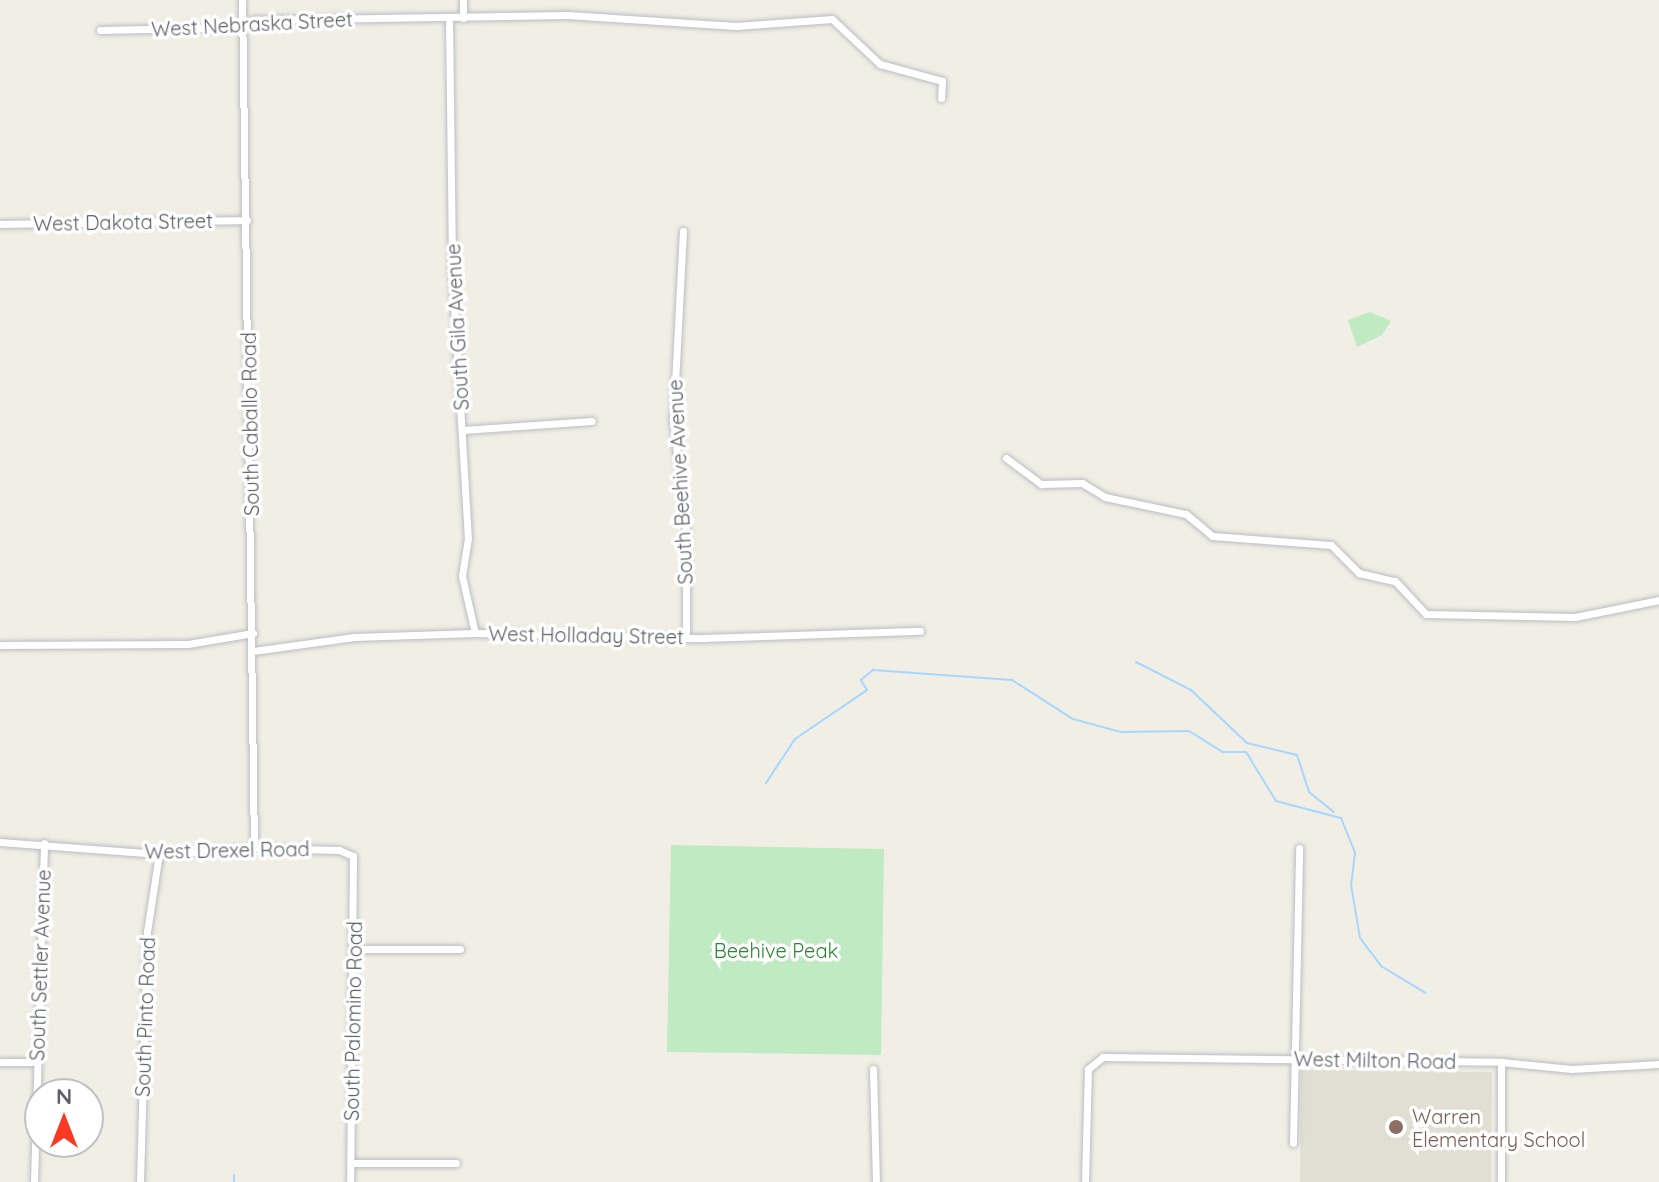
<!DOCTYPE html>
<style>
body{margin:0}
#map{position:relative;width:1659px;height:1182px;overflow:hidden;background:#f1efe5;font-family:Quicksand,sans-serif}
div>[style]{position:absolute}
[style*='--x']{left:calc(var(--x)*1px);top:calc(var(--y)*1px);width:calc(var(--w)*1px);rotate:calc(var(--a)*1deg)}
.education>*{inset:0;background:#e1ded4}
.green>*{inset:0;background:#c0eac1}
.stream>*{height:2px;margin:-1px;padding:0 1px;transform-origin:1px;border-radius:1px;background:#a7d6ff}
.roads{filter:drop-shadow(0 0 2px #babdc2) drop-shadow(0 0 2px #babdc2)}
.minor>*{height:7px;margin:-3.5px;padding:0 3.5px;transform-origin:3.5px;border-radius:3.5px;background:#fff}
.dots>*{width:22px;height:22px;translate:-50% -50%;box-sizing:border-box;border:4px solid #fff;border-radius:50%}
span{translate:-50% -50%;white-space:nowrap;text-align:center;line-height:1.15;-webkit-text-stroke:7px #fff;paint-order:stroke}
.street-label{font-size:20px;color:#5d6167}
.park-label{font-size:20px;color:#2d8633}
.education-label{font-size:20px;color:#785e54}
.left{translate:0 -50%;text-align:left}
.north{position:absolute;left:24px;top:1078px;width:80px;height:80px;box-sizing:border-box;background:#fff;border:2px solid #bec0c2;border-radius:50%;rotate:0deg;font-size:22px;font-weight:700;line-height:32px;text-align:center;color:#5d6167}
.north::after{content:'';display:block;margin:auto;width:28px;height:36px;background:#fa3922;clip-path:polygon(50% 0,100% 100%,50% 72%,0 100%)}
</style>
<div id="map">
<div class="education">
<div style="clip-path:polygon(1301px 1070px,1492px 1072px,1491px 1182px,1300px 1182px)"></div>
</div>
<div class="green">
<div style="clip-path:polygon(1370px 312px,1391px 321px,1382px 335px,1357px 347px,1348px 320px)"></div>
<div style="clip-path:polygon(671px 845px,884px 849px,881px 1055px,667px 1052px)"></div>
</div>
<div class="stream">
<div style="--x:1136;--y:662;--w:62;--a:27"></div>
<div style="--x:1191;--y:690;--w:77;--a:43.4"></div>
<div style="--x:1247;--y:743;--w:51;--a:13.5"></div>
<div style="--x:1297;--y:755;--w:39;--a:72"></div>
<div style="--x:1309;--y:792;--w:32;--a:39"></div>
<div style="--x:766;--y:783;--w:53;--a:-56.6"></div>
<div style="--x:795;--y:739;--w:87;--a:-34.2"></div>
<div style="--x:867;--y:690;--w:12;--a:-121"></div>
<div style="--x:861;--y:680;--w:16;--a:-40"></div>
<div style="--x:873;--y:670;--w:139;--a:4.1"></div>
<div style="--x:1012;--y:680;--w:72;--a:32.6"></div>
<div style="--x:1073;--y:719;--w:50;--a:15.2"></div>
<div style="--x:1121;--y:732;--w:68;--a:-0.8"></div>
<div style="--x:1189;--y:731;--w:39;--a:32"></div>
<div style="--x:1222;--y:752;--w:24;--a:0"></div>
<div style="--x:1246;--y:752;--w:57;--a:58.5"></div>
<div style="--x:1276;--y:801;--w:67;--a:14.7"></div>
<div style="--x:1341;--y:818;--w:38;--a:68"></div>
<div style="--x:1355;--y:853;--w:32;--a:97"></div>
<div style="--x:1351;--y:885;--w:54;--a:80.4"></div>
<div style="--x:1360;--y:938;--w:35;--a:53"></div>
<div style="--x:1381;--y:966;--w:52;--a:31"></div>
<div style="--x:234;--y:1175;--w:7;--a:90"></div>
</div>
<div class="roads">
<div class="minor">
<div style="--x:242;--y:0;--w:848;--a:89.19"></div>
<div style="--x:463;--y:0;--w:18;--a:90"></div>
<div style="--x:449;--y:18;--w:252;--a:89.3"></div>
<div style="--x:452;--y:270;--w:268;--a:86.6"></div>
<div style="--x:468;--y:538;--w:38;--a:99"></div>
<div style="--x:462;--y:576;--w:58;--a:77.2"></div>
<div style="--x:100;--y:30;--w:143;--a:-1.2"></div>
<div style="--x:243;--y:27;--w:12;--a:-35"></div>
<div style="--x:253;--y:20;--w:314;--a:-0.9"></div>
<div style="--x:567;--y:15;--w:169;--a:3.7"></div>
<div style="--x:736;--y:26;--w:96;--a:-4.2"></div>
<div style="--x:832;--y:19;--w:66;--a:43.2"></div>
<div style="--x:880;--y:64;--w:64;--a:15.3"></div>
<div style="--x:942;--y:81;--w:17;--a:93"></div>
<div style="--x:0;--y:224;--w:247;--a:-0.9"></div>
<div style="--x:683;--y:231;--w:188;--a:93"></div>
<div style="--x:673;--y:419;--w:114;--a:83.4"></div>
<div style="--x:686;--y:532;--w:105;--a:90"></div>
<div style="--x:463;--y:430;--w:129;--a:-4"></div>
<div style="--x:1006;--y:458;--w:44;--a:36.6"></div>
<div style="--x:1041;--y:484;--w:41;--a:-1.4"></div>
<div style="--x:1082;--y:483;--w:27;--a:31"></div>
<div style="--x:1105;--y:497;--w:83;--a:11.9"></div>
<div style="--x:1186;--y:514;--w:34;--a:40"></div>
<div style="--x:1212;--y:536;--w:119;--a:4.3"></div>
<div style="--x:1331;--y:545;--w:40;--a:45"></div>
<div style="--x:1359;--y:573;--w:37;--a:13"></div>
<div style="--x:1395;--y:581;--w:45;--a:46.8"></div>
<div style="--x:1426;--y:614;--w:149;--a:1.2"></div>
<div style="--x:1575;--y:617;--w:86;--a:-11.4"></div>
<div style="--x:0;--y:645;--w:188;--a:-0.3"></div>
<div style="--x:188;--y:644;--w:66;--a:-9.6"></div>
<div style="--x:253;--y:651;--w:102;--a:-7.9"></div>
<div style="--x:354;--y:637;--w:121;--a:-1.9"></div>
<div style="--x:475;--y:633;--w:229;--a:1.3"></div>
<div style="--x:704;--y:638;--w:216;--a:-1.9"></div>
<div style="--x:0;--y:842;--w:159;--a:4.3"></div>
<div style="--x:159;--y:854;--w:95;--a:-3.6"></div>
<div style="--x:254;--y:848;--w:85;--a:1.3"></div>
<div style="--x:339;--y:850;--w:15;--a:23"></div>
<div style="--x:353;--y:856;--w:326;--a:90.5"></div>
<div style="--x:355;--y:949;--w:105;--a:0"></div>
<div style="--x:0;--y:1062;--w:36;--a:0"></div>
<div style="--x:1501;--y:1062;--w:120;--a:90"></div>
<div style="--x:873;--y:1069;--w:113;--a:88.5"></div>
<div style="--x:1293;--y:1143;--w:295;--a:-88.8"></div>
<div style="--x:351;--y:1163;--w:105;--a:0"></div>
<div style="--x:34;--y:1182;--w:339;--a:-88.3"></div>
<div style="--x:140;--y:1182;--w:250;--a:-88.4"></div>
<div style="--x:147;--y:932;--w:79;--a:-81.3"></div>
<div style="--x:1085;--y:1182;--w:113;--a:-88.5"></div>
<div style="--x:1088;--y:1069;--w:19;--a:-39"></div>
<div style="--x:1103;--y:1057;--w:398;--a:0.7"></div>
<div style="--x:1501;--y:1062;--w:71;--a:5.6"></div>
<div style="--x:1572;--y:1069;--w:87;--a:-3.3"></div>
</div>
</div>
<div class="dots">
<div style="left:1396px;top:1127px;background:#8d6e63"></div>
</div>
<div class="street-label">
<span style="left:252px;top:24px;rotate:-3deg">West Nebraska Street</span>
<span style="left:123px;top:222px;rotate:-1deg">West Dakota Street</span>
<span style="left:457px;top:327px;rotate:-93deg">South Gila Avenue</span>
<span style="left:250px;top:424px;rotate:-91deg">South Caballo Road</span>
<span style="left:680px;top:482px;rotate:-93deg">South Beehive Avenue</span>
<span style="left:586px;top:635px;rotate:1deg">West Holladay Street</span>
<span style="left:227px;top:850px;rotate:-1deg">West Drexel Road</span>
<span style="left:40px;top:965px;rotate:-88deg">South Settler Avenue</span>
<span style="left:145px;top:1017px;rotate:-88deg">South Pinto Road</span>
<span style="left:353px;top:1021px;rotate:-89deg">South Palomino Road</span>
<span style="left:1375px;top:1060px;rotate:1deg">West Milton Road</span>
</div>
<div class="park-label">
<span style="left:776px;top:950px">Beehive Peak</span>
</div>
<div class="education-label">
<span class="left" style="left:1412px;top:1128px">Warren<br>Elementary School</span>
</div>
<div class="north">N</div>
</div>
